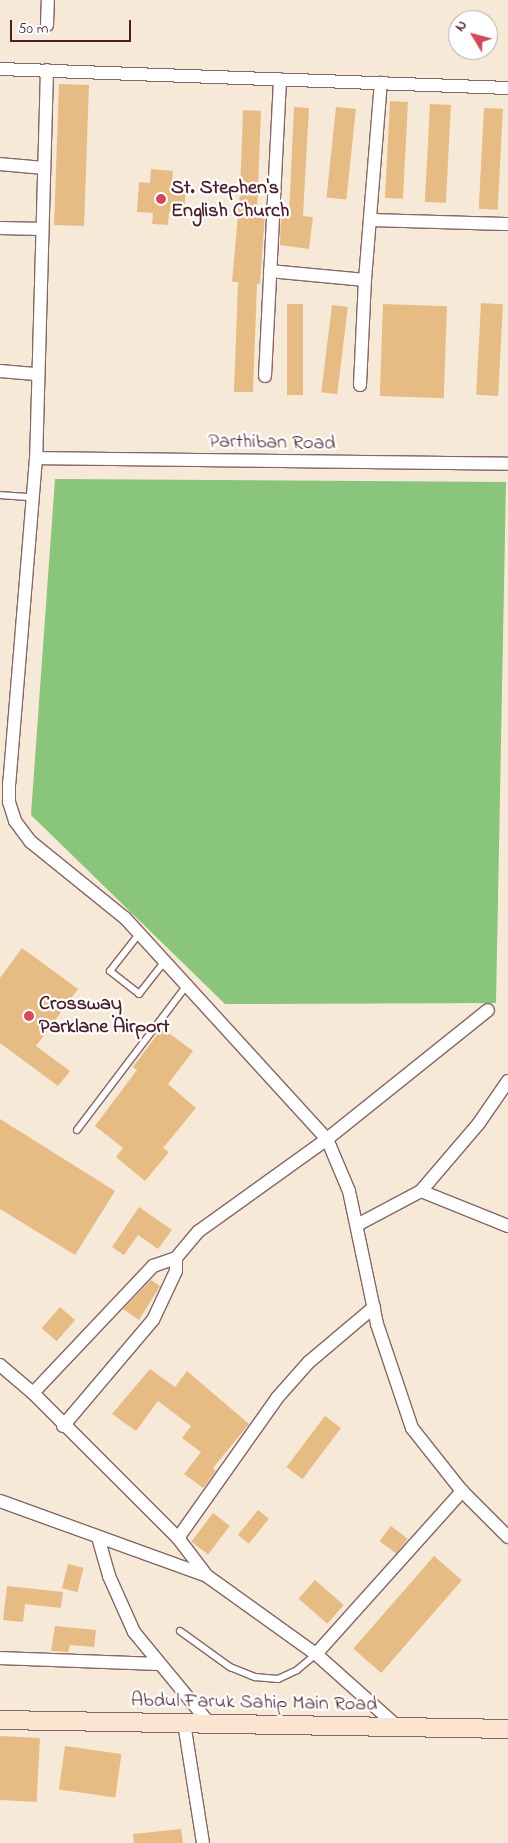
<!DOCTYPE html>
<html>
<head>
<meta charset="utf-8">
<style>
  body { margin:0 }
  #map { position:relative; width:508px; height:1843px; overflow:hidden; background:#f7e9d7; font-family:"Indie Flower",sans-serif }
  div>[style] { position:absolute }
  .green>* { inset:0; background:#89c57b }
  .building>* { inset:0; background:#e6bc84; transform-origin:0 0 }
  .roads { filter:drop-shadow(1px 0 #876667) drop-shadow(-1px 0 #876667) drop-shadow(0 1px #876667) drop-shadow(0 -1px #876667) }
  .lane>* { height:6px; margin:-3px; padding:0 3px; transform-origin:3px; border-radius:3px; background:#fff }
  .street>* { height:12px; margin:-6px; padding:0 6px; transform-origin:6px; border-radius:6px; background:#fff }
  .secondary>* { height:18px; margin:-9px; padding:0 9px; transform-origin:9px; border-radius:9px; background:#fce5d0 }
  .dots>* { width:14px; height:14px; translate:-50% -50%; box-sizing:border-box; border:2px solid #fff; border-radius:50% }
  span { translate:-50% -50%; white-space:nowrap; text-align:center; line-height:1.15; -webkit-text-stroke:4.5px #fff; paint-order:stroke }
  .poi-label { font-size:20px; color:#4a1f2b; font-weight:700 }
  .left { translate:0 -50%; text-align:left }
  .street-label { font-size:20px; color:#4a1f2b }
  .north { position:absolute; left:448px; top:10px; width:50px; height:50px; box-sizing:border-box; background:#fff; border:1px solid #b7a5aa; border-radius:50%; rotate:307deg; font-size:14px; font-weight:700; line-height:20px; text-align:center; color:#4a1f2b }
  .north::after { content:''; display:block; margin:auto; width:18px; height:22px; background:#d1495b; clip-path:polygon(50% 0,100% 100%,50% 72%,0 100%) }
  .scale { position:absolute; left:10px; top:20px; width:121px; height:22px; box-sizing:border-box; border:2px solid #4a1f2b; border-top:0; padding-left:6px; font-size:15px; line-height:18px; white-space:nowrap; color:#4a1f2b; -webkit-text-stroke:4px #fff; paint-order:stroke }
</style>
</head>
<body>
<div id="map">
  <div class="green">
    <i style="clip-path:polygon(55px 479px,506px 482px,496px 1003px,225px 1004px,31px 815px)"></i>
  </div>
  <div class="building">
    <i style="left:59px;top:84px;width:30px;height:141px;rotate:2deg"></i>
    <i style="left:390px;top:101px;width:18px;height:97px;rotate:3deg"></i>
    <i style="left:430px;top:104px;width:21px;height:98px;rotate:3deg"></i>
    <i style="clip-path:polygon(294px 107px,309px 108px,303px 216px,313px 217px,309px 249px,280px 245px,281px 214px,289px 215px)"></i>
    <i style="left:336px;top:107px;width:20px;height:91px;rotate:6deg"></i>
    <i style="left:484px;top:108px;width:19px;height:101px;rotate:3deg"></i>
    <i style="clip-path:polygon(243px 110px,261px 111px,257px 212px,265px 213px,260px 284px,257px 284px,253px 392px,234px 392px,238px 282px,232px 282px,240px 193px)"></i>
    <i style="clip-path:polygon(151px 169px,173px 171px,172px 184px,186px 185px,184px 213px,169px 212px,168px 225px,152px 224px,153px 213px,137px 212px,139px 182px,150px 183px)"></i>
    <i style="left:481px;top:303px;width:22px;height:92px;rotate:3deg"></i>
    <i style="left:287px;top:304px;width:16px;height:91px"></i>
    <i style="left:383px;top:304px;width:64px;height:92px;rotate:2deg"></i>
    <i style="left:332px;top:305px;width:16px;height:88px;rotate:7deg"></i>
    <i style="clip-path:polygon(22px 948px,78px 989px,36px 1046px,70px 1071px,58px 1086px,0 1043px,0 978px)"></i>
    <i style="clip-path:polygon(162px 1028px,193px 1051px,168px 1084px,196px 1108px,163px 1148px,169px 1152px,145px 1181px,116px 1157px,123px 1148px,95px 1126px,137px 1070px,133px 1067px)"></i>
    <i style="clip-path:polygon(0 1119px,115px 1191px,75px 1255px,0 1209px)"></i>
    <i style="clip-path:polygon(139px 1207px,172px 1230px,158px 1249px,138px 1235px,124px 1255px,112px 1247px)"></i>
    <i style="clip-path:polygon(151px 1280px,160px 1286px,139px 1320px,123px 1309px)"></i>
    <i style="left:60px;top:1307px;width:20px;height:28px;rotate:41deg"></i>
    <i style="clip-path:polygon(150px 1369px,175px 1387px,187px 1371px,249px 1424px,213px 1468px,216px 1471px,203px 1488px,184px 1474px,201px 1452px,182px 1438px,191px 1426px,158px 1401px,136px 1431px,112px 1414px)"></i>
    <i style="left:325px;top:1416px;width:20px;height:64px;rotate:37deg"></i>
    <i style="left:258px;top:1510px;width:14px;height:32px;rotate:39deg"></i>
    <i style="left:213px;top:1513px;width:21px;height:36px;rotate:37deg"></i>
    <i style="left:391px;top:1526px;width:21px;height:19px;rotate:37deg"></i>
    <i style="left:434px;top:1556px;width:37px;height:123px;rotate:41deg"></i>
    <i style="left:68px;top:1564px;width:16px;height:25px;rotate:14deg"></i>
    <i style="left:315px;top:1580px;width:38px;height:25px;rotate:41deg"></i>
    <i style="clip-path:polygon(7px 1586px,63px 1592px,61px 1608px,25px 1604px,23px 1622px,3px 1620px)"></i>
    <i style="clip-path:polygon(55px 1626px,96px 1630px,94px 1647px,70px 1645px,68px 1652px,51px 1651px)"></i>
    <i style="left:0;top:1736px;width:40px;height:64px;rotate:3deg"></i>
    <i style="left:65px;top:1746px;width:57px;height:44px;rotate:8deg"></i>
    <i style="clip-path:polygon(181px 1829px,183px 1843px,134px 1843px,133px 1834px)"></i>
  </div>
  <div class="roads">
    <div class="lane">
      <i style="left:0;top:495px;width:32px;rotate:4deg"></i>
      <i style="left:139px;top:934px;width:47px;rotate:128.1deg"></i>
      <i style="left:110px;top:971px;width:37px;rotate:38deg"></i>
      <i style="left:139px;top:994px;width:42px;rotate:-51.8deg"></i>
      <i style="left:77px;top:1130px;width:182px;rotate:-52.8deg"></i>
      <i style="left:180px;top:1631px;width:62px;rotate:35.8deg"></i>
      <i style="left:230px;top:1667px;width:27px;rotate:22deg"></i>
      <i style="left:255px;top:1677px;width:23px;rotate:5deg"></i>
      <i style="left:278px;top:1679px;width:21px;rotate:-25deg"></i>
      <i style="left:297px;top:1670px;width:25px;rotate:-40deg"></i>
    </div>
    <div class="street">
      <i style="left:47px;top:25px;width:25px;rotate:-88deg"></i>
      <i style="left:0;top:69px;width:508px;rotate:2.14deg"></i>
      <i style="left:47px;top:70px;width:388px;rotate:91.6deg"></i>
      <i style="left:36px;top:458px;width:326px;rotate:94.7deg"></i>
      <i style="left:9px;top:783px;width:19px;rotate:90deg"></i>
      <i style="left:9px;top:802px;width:20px;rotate:72deg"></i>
      <i style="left:15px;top:821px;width:26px;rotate:53deg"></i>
      <i style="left:31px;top:842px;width:121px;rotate:39deg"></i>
      <i style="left:125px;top:918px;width:299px;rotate:47.6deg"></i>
      <i style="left:327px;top:1139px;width:56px;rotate:67.1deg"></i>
      <i style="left:349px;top:1191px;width:136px;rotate:78.1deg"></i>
      <i style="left:377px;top:1324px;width:110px;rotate:71.4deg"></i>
      <i style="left:412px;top:1428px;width:80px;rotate:51.6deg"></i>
      <i style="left:462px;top:1491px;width:65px;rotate:45deg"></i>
      <i style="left:0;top:164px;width:44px;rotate:5.2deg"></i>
      <i style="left:371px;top:220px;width:137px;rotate:1.7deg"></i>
      <i style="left:0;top:228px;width:42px;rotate:1.4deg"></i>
      <i style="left:270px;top:271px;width:95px;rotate:5.4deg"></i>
      <i style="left:365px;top:280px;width:198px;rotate:-85.4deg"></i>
      <i style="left:0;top:371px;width:38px;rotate:5deg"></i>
      <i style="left:265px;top:376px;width:297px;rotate:-87.1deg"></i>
      <i style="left:360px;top:385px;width:105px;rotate:-87.3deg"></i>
      <i style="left:36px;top:458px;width:472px;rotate:0.7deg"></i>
      <i style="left:421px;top:1191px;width:94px;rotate:21.9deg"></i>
      <i style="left:357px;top:1225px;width:72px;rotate:-28deg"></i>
      <i style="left:421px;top:1191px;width:89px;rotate:-49.5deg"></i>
      <i style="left:479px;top:1123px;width:51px;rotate:-55.4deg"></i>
      <i style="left:0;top:1365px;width:43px;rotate:40.3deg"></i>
      <i style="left:33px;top:1393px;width:205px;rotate:45deg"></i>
      <i style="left:178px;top:1538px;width:48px;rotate:52.7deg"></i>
      <i style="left:207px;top:1576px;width:134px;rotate:35.6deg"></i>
      <i style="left:316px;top:1654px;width:110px;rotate:41.7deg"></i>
      <i style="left:33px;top:1393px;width:175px;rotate:-46.6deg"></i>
      <i style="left:153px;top:1266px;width:24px;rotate:-19deg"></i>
      <i style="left:176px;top:1258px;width:35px;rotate:-50deg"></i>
      <i style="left:199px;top:1231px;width:158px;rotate:-35.7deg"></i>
      <i style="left:327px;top:1139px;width:206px;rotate:-38.7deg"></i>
      <i style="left:63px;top:1426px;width:139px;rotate:-49.7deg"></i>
      <i style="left:153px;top:1320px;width:54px;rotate:-64.9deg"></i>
      <i style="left:176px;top:1271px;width:13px;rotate:-90deg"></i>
      <i style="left:0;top:1501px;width:220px;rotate:19.9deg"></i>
      <i style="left:98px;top:1537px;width:41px;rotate:74.2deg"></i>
      <i style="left:109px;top:1576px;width:61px;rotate:65.9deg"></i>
      <i style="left:134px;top:1632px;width:118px;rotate:50.5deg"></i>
      <i style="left:178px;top:1538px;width:171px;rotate:-54.7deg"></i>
      <i style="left:277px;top:1398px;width:48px;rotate:-48.4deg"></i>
      <i style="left:309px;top:1362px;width:85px;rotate:-40.2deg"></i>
      <i style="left:316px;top:1654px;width:219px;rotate:-48.1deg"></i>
      <i style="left:0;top:1658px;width:159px;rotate:2.2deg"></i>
      <i style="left:184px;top:1723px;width:121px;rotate:81deg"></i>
    </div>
    <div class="secondary">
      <i style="left:0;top:1720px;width:508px;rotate:1.01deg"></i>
    </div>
  </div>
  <div class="dots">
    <i style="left:161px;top:199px;background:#d1495b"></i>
    <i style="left:29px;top:1016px;background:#d1495b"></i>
  </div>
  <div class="poi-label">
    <span class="left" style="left:171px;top:200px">St. Stephen's<br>English Church</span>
    <span class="left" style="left:39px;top:1016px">Crossway<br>Parklane Airport</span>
  </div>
  <div class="street-label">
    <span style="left:272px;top:443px;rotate:1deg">Parthiban Road</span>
    <span style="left:254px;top:1703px;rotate:1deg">Abdul Faruk Sahip Main Road</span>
  </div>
  <div class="north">N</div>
  <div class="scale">50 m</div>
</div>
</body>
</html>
